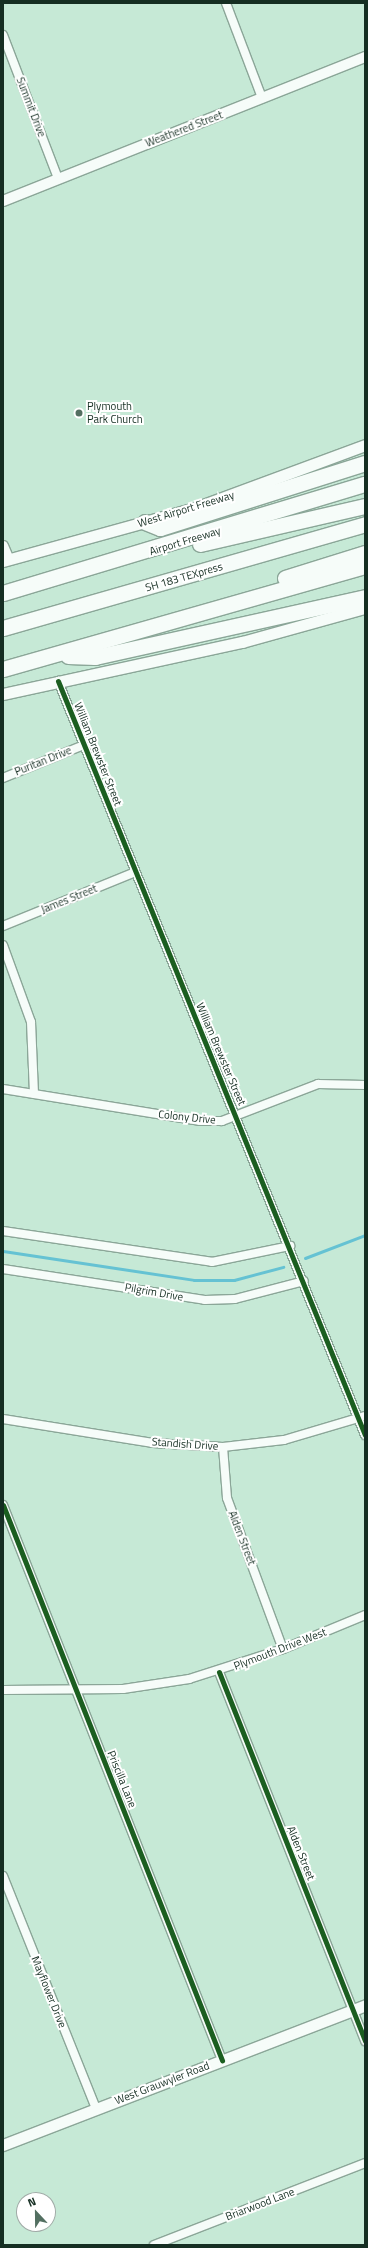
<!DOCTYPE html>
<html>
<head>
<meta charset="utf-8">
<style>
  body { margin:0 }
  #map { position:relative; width:368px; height:2248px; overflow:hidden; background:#c6e9d6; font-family:"Titillium Web",sans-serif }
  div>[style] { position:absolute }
  .stream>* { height:3px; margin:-1.5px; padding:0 1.5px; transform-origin:1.5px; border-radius:1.5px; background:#65c2d3 }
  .roads { filter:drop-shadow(1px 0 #8ba698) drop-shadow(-1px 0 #8ba698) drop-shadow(0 1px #8ba698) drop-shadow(0 -1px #8ba698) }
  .minor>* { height:8px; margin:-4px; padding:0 4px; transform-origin:4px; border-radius:4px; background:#f6fcf9 }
  .tertiary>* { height:10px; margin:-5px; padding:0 5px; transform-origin:5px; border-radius:5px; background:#f6fcf9 }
  .secondary>* { height:11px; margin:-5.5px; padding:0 5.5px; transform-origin:5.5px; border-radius:5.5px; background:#f6fcf9 }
  .motorway>* { height:15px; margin:-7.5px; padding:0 7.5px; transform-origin:7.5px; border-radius:7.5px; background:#f6fcf9 }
  .cycleway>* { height:5px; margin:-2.5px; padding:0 2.5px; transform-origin:2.5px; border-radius:2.5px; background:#1b5e20 }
  .dots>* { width:11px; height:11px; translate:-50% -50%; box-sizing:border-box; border:2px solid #fff; border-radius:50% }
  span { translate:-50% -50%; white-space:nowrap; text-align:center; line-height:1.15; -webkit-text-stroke:4px #fff; paint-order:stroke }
  .street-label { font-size:11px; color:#152e22 }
  .poi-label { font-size:11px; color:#152e22 }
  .left { translate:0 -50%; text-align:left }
  .frame { position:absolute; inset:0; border:4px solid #152e22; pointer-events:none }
  .north { position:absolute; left:16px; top:2192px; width:40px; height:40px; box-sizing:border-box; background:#fff; border:1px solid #a1aba7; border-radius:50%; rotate:338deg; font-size:11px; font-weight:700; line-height:16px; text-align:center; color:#152e22 }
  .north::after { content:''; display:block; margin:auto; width:14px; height:18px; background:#536f61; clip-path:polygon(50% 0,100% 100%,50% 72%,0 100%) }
</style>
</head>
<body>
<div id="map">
  <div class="stream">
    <i style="left:3px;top:1251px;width:193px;rotate:8.6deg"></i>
    <i style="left:194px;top:1280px;width:40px"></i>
    <i style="left:234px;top:1280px;width:51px;rotate:-14.9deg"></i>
    <i style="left:305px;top:1258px;width:64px;rotate:-21deg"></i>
  </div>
  <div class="roads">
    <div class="minor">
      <i style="left:226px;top:3px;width:102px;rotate:69.2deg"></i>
      <i style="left:3px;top:35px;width:153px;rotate:69deg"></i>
      <i style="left:58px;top:681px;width:814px;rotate:67.85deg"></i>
      <i style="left:3px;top:778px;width:87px;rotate:-22.2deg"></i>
      <i style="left:3px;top:926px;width:143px;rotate:-22.2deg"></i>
      <i style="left:3px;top:945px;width:82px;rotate:70deg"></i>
      <i style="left:31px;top:1022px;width:72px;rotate:87.6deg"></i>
      <i style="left:3px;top:1089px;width:200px;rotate:9.2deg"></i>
      <i style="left:200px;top:1121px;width:22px"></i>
      <i style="left:222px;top:1121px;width:103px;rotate:-21.1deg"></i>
      <i style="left:318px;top:1084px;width:47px;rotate:1.2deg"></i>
      <i style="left:3px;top:1231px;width:211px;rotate:8.4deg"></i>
      <i style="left:212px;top:1262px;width:80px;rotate:-11.6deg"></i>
      <i style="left:3px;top:1269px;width:204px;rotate:8.7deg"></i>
      <i style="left:205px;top:1300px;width:30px;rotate:-2deg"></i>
      <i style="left:235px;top:1299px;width:71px;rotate:-14.6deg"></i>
      <i style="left:3px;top:1419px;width:152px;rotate:9.1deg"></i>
      <i style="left:153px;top:1443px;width:70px;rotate:3.3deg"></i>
      <i style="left:223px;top:1447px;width:61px;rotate:-6.5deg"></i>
      <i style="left:284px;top:1440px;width:84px;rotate:-16.5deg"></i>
      <i style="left:223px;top:1447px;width:51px;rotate:85.5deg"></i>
      <i style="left:227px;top:1498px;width:161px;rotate:69.7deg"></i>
      <i style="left:3px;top:1505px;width:597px;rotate:68.47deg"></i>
      <i style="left:219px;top:1672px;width:397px;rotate:68.4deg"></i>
      <i style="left:3px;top:1690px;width:120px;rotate:-0.5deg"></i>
      <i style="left:123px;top:1689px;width:67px;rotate:-8.6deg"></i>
      <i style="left:189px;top:1679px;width:99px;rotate:-17.7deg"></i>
      <i style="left:283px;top:1649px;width:89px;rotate:-22.5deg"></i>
      <i style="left:3px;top:1876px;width:251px;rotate:68.2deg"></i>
      <i style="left:154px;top:2245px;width:226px;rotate:-21.2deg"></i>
    </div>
    <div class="tertiary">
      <i style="left:3px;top:201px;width:390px;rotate:-21.7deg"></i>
      <i style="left:3px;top:546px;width:15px;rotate:67deg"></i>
    </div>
    <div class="secondary">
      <i style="left:3px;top:561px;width:199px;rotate:-15.4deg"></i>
      <i style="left:195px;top:508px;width:181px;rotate:-20.3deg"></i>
      <i style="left:3px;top:694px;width:245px;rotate:-12.3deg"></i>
      <i style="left:242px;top:642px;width:128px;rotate:-15.5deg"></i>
      <i style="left:3px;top:2145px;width:388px;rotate:-21.1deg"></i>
    </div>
    <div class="motorway">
      <i style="left:145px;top:522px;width:16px;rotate:22deg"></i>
      <i style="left:160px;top:528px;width:215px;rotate:-17.6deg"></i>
      <i style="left:200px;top:544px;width:169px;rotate:-13deg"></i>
      <i style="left:285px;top:578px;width:84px;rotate:-17.4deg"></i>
      <i style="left:3px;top:593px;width:378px;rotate:-16.8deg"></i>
      <i style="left:3px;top:628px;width:377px;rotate:-16deg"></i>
      <i style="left:68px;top:656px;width:27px;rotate:2deg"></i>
      <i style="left:95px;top:657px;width:277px;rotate:-12.5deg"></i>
      <i style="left:3px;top:669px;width:376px;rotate:-15.9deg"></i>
    </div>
  </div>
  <div class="cycleway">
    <i style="left:58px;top:681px;width:814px;rotate:67.85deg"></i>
    <i style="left:3px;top:1505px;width:597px;rotate:68.47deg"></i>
    <i style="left:219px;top:1672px;width:397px;rotate:68.4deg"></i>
  </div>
  <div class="dots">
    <i style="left:79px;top:413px;background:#536f61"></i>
  </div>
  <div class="street-label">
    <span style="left:31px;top:107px;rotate:69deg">Summit Drive</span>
    <span style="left:184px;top:129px;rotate:-21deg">Weathered Street</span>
    <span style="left:186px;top:509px;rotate:-17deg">West Airport Freeway</span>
    <span style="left:185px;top:541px;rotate:-17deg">Airport Freeway</span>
    <span style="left:184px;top:577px;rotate:-16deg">SH 183 TEXpress</span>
    <span style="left:98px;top:754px;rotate:68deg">William Brewster Street</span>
    <span style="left:43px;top:761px;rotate:-22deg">Puritan Drive</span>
    <span style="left:69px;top:899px;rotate:-22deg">James Street</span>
    <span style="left:221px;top:1054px;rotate:67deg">William Brewster Street</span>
    <span style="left:187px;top:1117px;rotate:6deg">Colony Drive</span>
    <span style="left:154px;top:1292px;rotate:10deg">Pilgrim Drive</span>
    <span style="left:185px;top:1444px;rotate:4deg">Standish Drive</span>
    <span style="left:242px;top:1538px;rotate:69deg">Alden Street</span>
    <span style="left:280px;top:1649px;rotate:-21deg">Plymouth Drive West</span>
    <span style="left:122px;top:1779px;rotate:68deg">Priscilla Lane</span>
    <span style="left:301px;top:1853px;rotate:68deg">Alden Street</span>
    <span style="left:49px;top:1992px;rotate:68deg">Mayflower Drive</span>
    <span style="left:162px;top:2083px;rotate:-21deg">West Grauwyler Road</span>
    <span style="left:260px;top:2204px;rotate:-21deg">Briarwood Lane</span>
  </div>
  <div class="poi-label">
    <span class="left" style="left:87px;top:413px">Plymouth<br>Park Church</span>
  </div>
  <div class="frame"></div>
  <div class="north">N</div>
</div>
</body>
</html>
